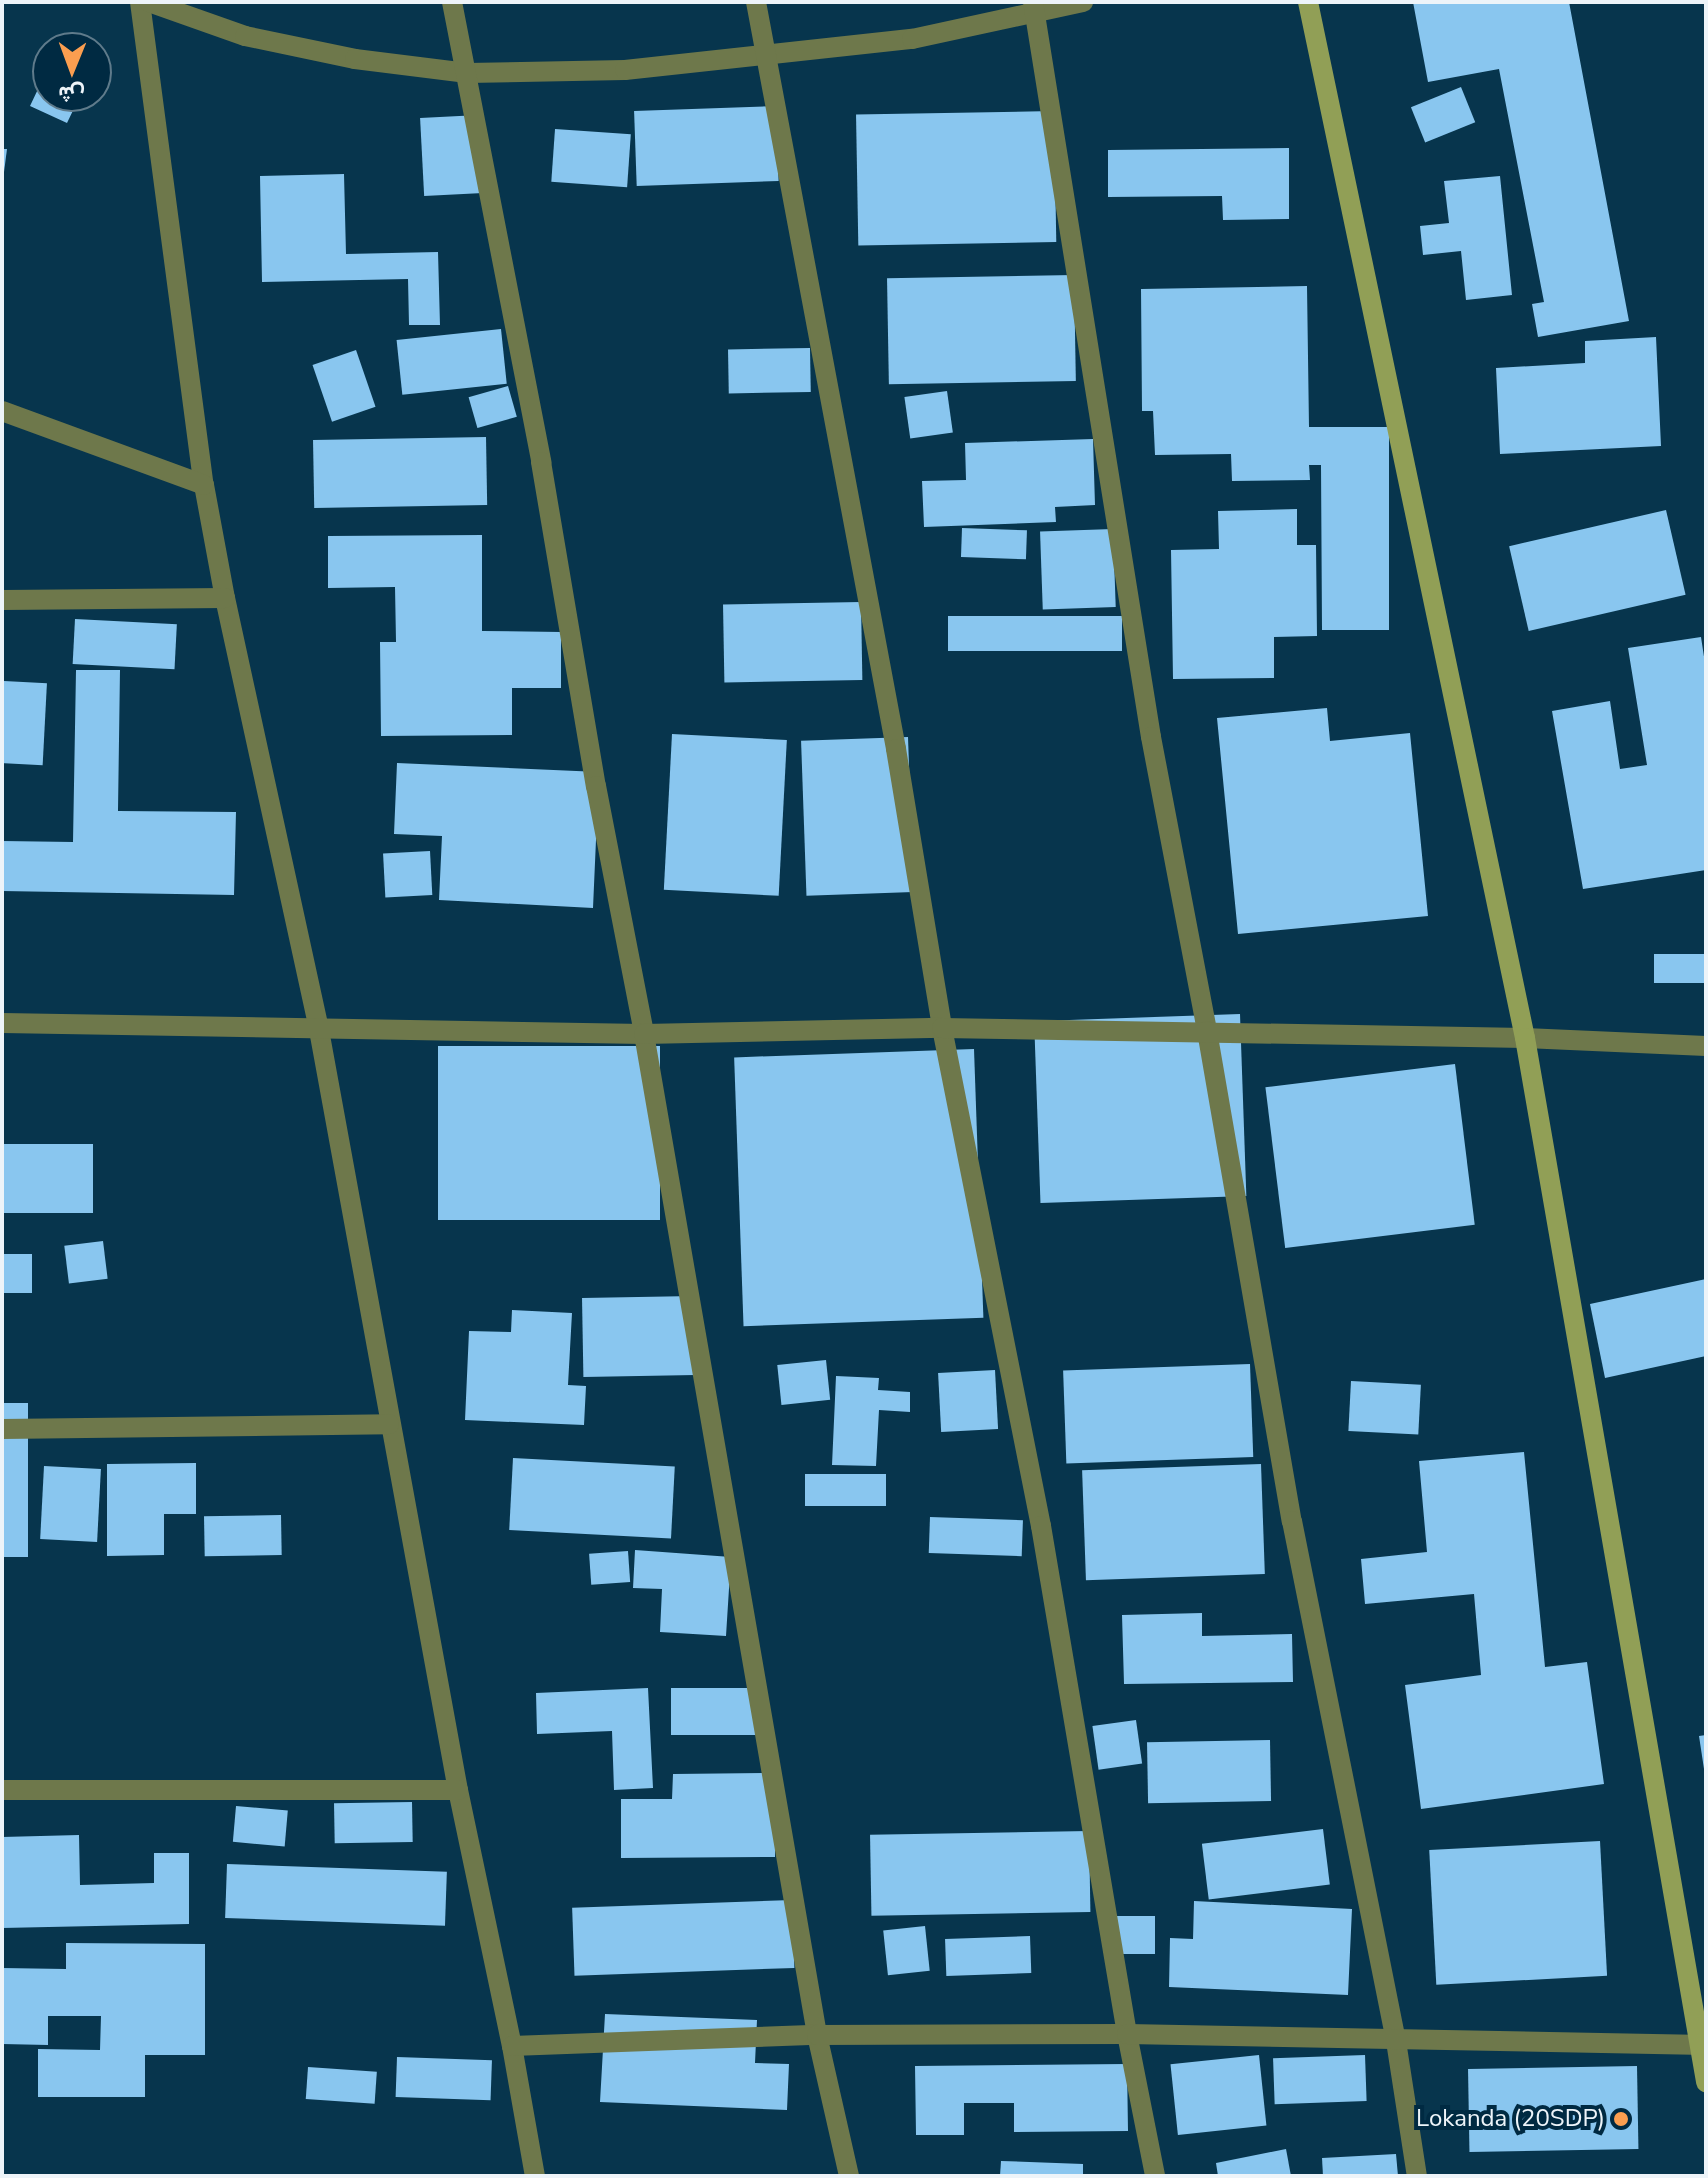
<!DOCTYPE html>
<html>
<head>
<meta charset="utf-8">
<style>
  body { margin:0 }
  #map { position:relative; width:1708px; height:2178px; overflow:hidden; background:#07354d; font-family:"Nunito Sans",Vazirmatn,sans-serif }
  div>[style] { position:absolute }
  .building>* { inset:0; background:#89c6ef; transform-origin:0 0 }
  .minor>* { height:20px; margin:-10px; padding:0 10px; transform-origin:10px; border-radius:10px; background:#6e784b }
  .secondary>* { height:20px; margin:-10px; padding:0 10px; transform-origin:10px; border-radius:10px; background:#919f56 }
  .dots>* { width:22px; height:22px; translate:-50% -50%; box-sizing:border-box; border:4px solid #002a42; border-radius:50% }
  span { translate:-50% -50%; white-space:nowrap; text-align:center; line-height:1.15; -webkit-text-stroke:8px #002a42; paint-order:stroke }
  .poi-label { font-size:24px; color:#edf4f9 }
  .right { translate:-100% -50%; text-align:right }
  .frame { position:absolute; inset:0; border:4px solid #edf4f9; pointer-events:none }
  .north { position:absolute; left:32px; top:32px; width:80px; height:80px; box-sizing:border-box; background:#002a42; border:2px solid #5f7b8b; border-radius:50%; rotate:181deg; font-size:22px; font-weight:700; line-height:32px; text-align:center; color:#edf4f9 }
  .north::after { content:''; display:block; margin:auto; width:28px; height:36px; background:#fb9e50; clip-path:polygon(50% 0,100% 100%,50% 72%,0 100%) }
</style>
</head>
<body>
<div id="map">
  <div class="building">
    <i style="clip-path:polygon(1413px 2px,1569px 2px,1629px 321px,1538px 337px,1532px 304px,1544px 302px,1499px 69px,1428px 82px)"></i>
    <i style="clip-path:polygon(48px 68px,48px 96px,80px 96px,67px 123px,30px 106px)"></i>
    <i style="left:1461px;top:87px;width:38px;height:54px;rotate:68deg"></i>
    <i style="left:776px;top:106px;width:75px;height:142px;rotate:88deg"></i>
    <i style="left:1054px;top:111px;width:131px;height:198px;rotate:89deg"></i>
    <i style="left:479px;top:115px;width:78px;height:59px;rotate:87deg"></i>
    <i style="left:555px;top:129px;width:76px;height:53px;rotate:4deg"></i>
    <i style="clip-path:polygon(1289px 148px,1289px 219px,1223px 220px,1222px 196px,1108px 197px,1108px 150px)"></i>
    <i style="clip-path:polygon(2px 149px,7px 149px,4px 172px,2px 172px)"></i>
    <i style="clip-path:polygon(344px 174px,346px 254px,438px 252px,440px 325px,409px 325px,408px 279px,262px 282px,260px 176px)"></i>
    <i style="clip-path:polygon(1500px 176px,1512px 295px,1466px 300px,1461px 251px,1423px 255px,1420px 226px,1449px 223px,1444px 181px)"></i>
    <i style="left:1074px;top:275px;width:106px;height:187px;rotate:89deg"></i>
    <i style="clip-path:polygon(1307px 286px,1309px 427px,1389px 427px,1389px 630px,1322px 630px,1321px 465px,1309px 465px,1310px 480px,1232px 481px,1231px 454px,1155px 455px,1153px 411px,1142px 411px,1141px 289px)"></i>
    <i style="left:501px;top:329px;width:55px;height:105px;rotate:84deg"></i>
    <i style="clip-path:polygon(1656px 337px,1661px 446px,1500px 454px,1496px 368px,1585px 363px,1585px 341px)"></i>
    <i style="left:810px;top:348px;width:44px;height:82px;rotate:89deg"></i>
    <i style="left:356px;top:350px;width:60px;height:46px;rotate:71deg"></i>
    <i style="left:508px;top:386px;width:32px;height:41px;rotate:74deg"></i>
    <i style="left:947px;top:391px;width:42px;height:43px;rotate:82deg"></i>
    <i style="left:486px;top:437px;width:68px;height:173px;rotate:89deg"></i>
    <i style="clip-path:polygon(1093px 439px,1095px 505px,1055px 507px,1056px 522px,924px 527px,922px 481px,966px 480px,965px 443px)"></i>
    <i style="clip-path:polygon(1297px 509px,1297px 545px,1316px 545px,1317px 636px,1274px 637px,1274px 678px,1173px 679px,1171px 550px,1219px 549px,1218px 511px)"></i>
    <i style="left:1666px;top:510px;width:87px;height:161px;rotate:77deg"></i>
    <i style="left:962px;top:528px;width:65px;height:29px;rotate:2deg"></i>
    <i style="left:1113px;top:529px;width:78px;height:73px;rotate:88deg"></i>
    <i style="clip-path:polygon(482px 535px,482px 631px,561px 632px,561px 688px,512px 688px,512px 735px,381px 736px,380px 642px,396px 642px,395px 587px,328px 588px,328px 536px)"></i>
    <i style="left:861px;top:602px;width:78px;height:138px;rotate:89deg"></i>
    <i style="left:948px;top:616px;width:174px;height:35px"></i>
    <i style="left:75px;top:619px;width:102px;height:45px;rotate:3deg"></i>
    <i style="clip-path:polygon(1701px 637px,1706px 670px,1706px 870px,1583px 889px,1552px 711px,1610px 701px,1620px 769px,1647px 765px,1628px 648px)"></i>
    <i style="clip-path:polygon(76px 670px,120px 670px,118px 811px,236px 812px,234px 895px,2px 891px,2px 841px,73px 842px)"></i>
    <i style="left:4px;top:681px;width:43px;height:82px;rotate:3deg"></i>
    <i style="clip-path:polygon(1327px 708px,1330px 741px,1410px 733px,1428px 916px,1238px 934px,1217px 718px)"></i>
    <i style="left:672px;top:734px;width:115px;height:156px;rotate:3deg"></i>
    <i style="left:908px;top:737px;width:155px;height:107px;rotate:88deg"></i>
    <i style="clip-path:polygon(397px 763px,599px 772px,593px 908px,439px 900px,442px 836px,394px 834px)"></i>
    <i style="left:430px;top:851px;width:44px;height:47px;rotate:87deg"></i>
    <i style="left:1706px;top:954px;width:29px;height:52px;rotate:90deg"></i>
    <i style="left:1240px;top:1014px;width:182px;height:206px;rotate:88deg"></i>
    <i style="left:438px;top:1046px;width:222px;height:174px"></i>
    <i style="left:974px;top:1049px;width:269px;height:240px;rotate:88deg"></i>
    <i style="left:1455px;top:1064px;width:162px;height:191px;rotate:83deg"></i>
    <i style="left:93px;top:1144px;width:69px;height:91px;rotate:90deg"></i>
    <i style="left:103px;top:1241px;width:38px;height:39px;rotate:83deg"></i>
    <i style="left:2px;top:1254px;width:30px;height:39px"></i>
    <i style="clip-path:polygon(1706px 1279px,1706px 1356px,1605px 1378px,1590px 1304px)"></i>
    <i style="left:694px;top:1296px;width:79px;height:112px;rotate:89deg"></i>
    <i style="clip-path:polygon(512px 1310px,572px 1313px,568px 1385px,586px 1386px,584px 1425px,465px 1420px,469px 1331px,511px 1332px)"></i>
    <i style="left:826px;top:1360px;width:40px;height:49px;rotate:84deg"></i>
    <i style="left:1250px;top:1364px;width:93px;height:187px;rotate:88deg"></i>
    <i style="left:995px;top:1370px;width:59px;height:57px;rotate:87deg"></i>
    <i style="clip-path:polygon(836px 1376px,879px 1378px,878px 1390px,910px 1392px,910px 1412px,879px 1410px,876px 1466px,832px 1465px)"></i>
    <i style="left:1351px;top:1381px;width:70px;height:50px;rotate:3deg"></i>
    <i style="left:28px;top:1403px;width:154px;height:26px;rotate:90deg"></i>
    <i style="clip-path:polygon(1524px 1452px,1545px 1667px,1587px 1662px,1604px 1784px,1421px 1809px,1405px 1685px,1481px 1675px,1474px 1594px,1365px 1604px,1361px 1559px,1427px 1552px,1419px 1461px)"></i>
    <i style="left:513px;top:1458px;width:162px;height:72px;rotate:3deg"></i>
    <i style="clip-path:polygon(196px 1463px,196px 1514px,164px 1514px,164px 1555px,107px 1556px,107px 1464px)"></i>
    <i style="left:1261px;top:1464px;width:110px;height:179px;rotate:88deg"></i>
    <i style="left:44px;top:1466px;width:57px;height:73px;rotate:3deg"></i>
    <i style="left:886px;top:1474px;width:32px;height:81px;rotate:90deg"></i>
    <i style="left:281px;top:1515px;width:40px;height:77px;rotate:89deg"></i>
    <i style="left:930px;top:1517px;width:93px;height:36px;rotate:2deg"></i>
    <i style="clip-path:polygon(635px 1550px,731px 1557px,726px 1636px,660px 1632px,662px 1589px,633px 1588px)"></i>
    <i style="left:628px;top:1551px;width:31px;height:39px;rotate:86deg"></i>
    <i style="clip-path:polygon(1202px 1613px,1202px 1636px,1292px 1634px,1293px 1682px,1124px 1684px,1122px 1615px)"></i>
    <i style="clip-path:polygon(648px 1688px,653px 1788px,614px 1790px,612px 1731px,537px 1734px,536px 1693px)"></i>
    <i style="left:671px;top:1688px;width:87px;height:47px"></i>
    <i style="left:1136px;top:1720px;width:44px;height:44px;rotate:82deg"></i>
    <i style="clip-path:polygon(1706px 1735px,1706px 1769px,1704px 1769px,1699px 1736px)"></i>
    <i style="left:1270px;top:1740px;width:61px;height:123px;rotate:89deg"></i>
    <i style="clip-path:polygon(775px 1773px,775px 1857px,621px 1858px,621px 1799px,672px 1799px,673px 1774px)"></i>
    <i style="left:412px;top:1802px;width:40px;height:78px;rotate:89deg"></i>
    <i style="left:236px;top:1806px;width:52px;height:36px;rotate:5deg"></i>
    <i style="left:1323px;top:1829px;width:56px;height:122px;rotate:83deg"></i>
    <i style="left:1089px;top:1831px;width:81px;height:219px;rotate:89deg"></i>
    <i style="clip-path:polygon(79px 1835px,80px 1885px,154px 1883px,154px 1853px,189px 1853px,189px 1924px,2px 1928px,2px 1837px)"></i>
    <i style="left:1600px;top:1841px;width:135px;height:171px;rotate:87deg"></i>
    <i style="left:227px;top:1864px;width:220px;height:54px;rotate:2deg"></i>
    <i style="left:792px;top:1900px;width:68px;height:220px;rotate:88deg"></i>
    <i style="clip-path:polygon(1194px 1901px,1352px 1909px,1348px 1995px,1169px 1987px,1170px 1938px,1193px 1939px)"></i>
    <i style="left:1111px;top:1916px;width:44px;height:38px"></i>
    <i style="left:925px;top:1926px;width:45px;height:42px;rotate:84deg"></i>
    <i style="left:1030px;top:1936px;width:37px;height:85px;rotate:88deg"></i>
    <i style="clip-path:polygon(66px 1943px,205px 1944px,205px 2055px,145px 2055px,145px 2097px,38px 2097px,38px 2049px,100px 2050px,101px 2016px,48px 2016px,48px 2045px,2px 2044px,2px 1968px,66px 1969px)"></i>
    <i style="clip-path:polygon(605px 2014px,757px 2020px,755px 2063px,789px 2064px,787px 2110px,600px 2102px)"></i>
    <i style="left:1259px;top:2055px;width:71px;height:89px;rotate:84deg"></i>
    <i style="left:1365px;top:2055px;width:46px;height:92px;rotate:88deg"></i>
    <i style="left:397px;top:2057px;width:95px;height:40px;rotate:2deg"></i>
    <i style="clip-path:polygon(1127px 2064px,1128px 2131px,1014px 2132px,1014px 2103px,964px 2103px,964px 2135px,916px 2135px,915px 2066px)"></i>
    <i style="left:1637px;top:2066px;width:83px;height:169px;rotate:89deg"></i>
    <i style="left:308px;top:2067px;width:69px;height:32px;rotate:4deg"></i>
    <i style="clip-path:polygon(1286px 2149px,1291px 2176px,1218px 2176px,1216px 2163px)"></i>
    <i style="clip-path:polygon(1396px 2154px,1398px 2176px,1323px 2176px,1322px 2158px)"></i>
    <i style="clip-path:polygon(1001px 2161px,1083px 2164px,1083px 2176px,1000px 2176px)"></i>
  </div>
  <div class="minor">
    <i style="left:140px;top:2px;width:487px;rotate:82.5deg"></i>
    <i style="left:204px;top:485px;width:115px;rotate:79.5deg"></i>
    <i style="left:225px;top:598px;width:442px;rotate:77.7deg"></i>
    <i style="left:319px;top:1030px;width:773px;rotate:79.64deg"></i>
    <i style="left:458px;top:1790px;width:262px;rotate:78.1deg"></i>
    <i style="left:512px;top:2046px;width:132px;rotate:80deg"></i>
    <i style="left:149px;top:2px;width:102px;rotate:19.5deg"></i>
    <i style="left:245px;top:36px;width:112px;rotate:11.8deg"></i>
    <i style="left:355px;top:59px;width:113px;rotate:7.1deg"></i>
    <i style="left:467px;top:73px;width:158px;rotate:-1.1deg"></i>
    <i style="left:625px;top:70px;width:289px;rotate:-6.2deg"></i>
    <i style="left:912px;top:39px;width:175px;rotate:-12.2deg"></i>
    <i style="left:452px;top:2px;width:469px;rotate:79deg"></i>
    <i style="left:541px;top:462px;width:329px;rotate:80.4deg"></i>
    <i style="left:596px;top:786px;width:253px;rotate:79deg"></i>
    <i style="left:644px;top:1034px;width:1016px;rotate:80.19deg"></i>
    <i style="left:817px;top:2035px;width:145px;rotate:77.2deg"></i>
    <i style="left:756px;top:2px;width:760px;rotate:79.38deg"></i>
    <i style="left:896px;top:749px;width:283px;rotate:80.6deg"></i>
    <i style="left:942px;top:1028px;width:508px;rotate:78.76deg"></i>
    <i style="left:1041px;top:1526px;width:515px;rotate:80.39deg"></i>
    <i style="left:1127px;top:2034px;width:145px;rotate:78.8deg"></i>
    <i style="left:1033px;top:2px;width:744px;rotate:80.88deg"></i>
    <i style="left:1151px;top:737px;width:299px;rotate:79.2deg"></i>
    <i style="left:1207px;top:1031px;width:497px;rotate:80.2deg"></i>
    <i style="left:1292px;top:1521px;width:530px;rotate:78.69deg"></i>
    <i style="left:1396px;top:2041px;width:137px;rotate:81.2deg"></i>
    <i style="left:2px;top:411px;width:215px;rotate:20.1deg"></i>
    <i style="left:2px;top:600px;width:223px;rotate:-0.5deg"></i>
    <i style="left:2px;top:1023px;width:642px;rotate:0.98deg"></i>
    <i style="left:644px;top:1034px;width:298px;rotate:-1.2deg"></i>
    <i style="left:942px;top:1028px;width:583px;rotate:0.98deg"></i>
    <i style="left:1525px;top:1038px;width:181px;rotate:2.5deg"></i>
    <i style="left:2px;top:1429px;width:387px;rotate:-0.7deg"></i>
    <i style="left:2px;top:1790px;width:456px"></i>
    <i style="left:512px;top:2046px;width:305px;rotate:-2.1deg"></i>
    <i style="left:817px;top:2035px;width:310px;rotate:-0.2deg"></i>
    <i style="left:1127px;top:2034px;width:579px;rotate:1.09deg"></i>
  </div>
  <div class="secondary">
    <i style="left:1308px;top:2px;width:1058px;rotate:78.17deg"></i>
    <i style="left:1525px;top:1038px;width:1060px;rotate:80.16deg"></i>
  </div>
  <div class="dots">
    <i style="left:1621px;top:2119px;background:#fb9e50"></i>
  </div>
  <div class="poi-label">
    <span class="right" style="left:1605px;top:2119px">Lokanda (20SDP)</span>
  </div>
  <div class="frame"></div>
  <div class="north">ش</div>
</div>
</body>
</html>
